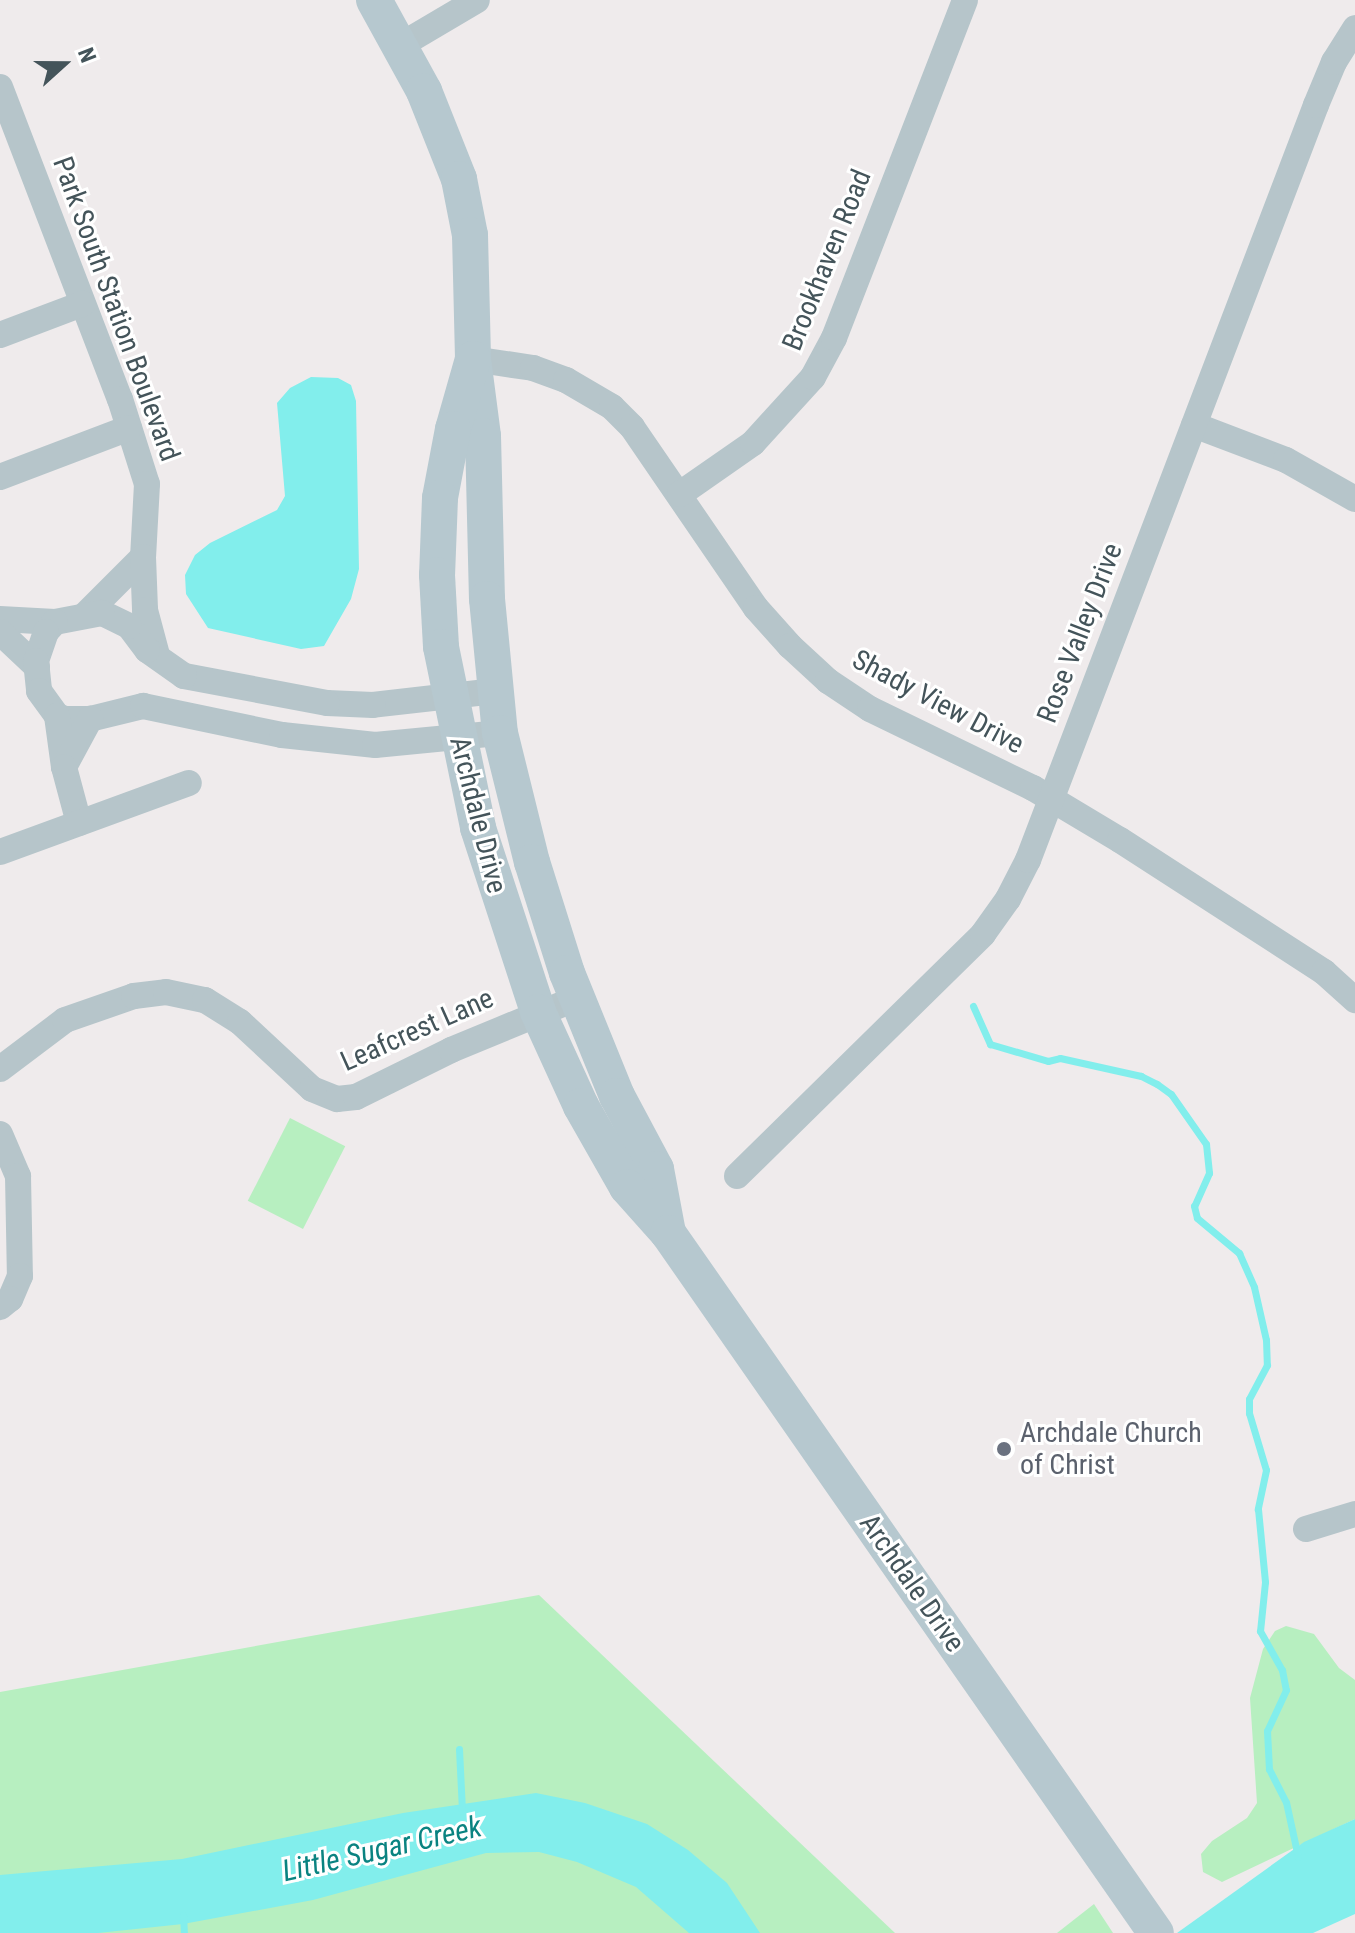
<!DOCTYPE html>
<html>
<head>
<meta charset="utf-8">
<style>
  body { margin:0 }
  #map { position:relative; width:1355px; height:1933px; overflow:hidden; background:#efebec; font-family:"Roboto Condensed",sans-serif }
  div>[style] { position:absolute }
  .green>* { inset:0; background:#b7efc0; transform-origin:0 0 }
  .water>* { inset:0; background:#82eeec }
  .stream>* { height:7px; margin:-3.5px; padding:0 3.5px; transform-origin:3.5px; border-radius:3.5px; background:#82eeec }
  .street>* { height:26px; margin:-13px; padding:0 13px; transform-origin:13px; border-radius:13px; background:#b6c5ca }
  .secondary>* { height:36px; margin:-18px; padding:0 18px; transform-origin:18px; border-radius:18px; background:#b6c8cf }
  .dots>* { width:22px; height:22px; translate:-50% -50%; box-sizing:border-box; border:4px solid #fff; border-radius:50% }
  span { translate:-50% -50%; white-space:nowrap; text-align:center; line-height:1.15; -webkit-text-stroke:6px #fff; paint-order:stroke }
  .street-label { font-size:28px; color:#44545a }
  .worship-label { font-size:28px; color:#5b616d }
  .left { translate:0 -50%; text-align:left }
  .water-label { font-size:30px; color:#0a8381; font-style:italic }
  .north { position:absolute; left:24px; top:24px; width:80px; height:80px; -webkit-text-stroke:6px #fff; paint-order:stroke; rotate:69deg; font-size:22px; font-weight:700; line-height:32px; text-align:center; color:#44545a }
  .north::after { content:''; display:block; margin:auto; width:28px; height:36px; background:#44545a; clip-path:polygon(50% 0,100% 100%,50% 72%,0 100%) }
</style>
</head>
<body>
<div id="map">
  <div class="green">
    <i style="left:290px;top:1118px;width:62px;height:93px;rotate:27deg"></i>
    <i style="clip-path:polygon(539px 1595px,895px 1933px,0 1933px,0 1692px)"></i>
    <i style="clip-path:polygon(1286px 1626px,1314px 1634px,1339px 1668px,1355px 1680px,1355px 1819px,1222px 1882px,1203px 1872px,1201px 1854px,1212px 1841px,1247px 1818px,1257px 1803px,1250px 1698px,1263px 1649px,1275px 1631px)"></i>
    <i style="clip-path:polygon(1094px 1904px,1113px 1933px,1057px 1933px)"></i>
  </div>
  <div class="water">
    <i style="clip-path:polygon(311px 377px,338px 378px,351px 385px,356px 401px,359px 569px,351px 599px,324px 646px,301px 649px,208px 628px,186px 594px,185px 575px,195px 555px,210px 543px,277px 510px,285px 496px,277px 403px,290px 388px)"></i>
    <i style="clip-path:polygon(536px 1793px,585px 1803px,647px 1824px,688px 1850px,727px 1883px,760px 1933px,689px 1933px,636px 1887px,577px 1862px,539px 1852px,486px 1853px,313px 1900px,183px 1924px,98px 1933px,0 1933px,0 1875px,182px 1859px,403px 1813px)"></i>
    <i style="clip-path:polygon(1355px 1819px,1355px 1914px,1313px 1933px,1177px 1933px,1304px 1842px)"></i>
  </div>
  <div class="stream">
    <i style="left:973px;top:1006px;width:42px;rotate:65.9deg"></i>
    <i style="left:990px;top:1044px;width:60px;rotate:16.3deg"></i>
    <i style="left:1048px;top:1061px;width:12px;rotate:-14deg"></i>
    <i style="left:1060px;top:1058px;width:83px;rotate:12.5deg"></i>
    <i style="left:1141px;top:1076px;width:18px;rotate:27deg"></i>
    <i style="left:1157px;top:1084px;width:17px;rotate:36deg"></i>
    <i style="left:1171px;top:1094px;width:61px;rotate:55deg"></i>
    <i style="left:1206px;top:1144px;width:29px;rotate:84deg"></i>
    <i style="left:1209px;top:1173px;width:36px;rotate:114deg"></i>
    <i style="left:1194px;top:1206px;width:12px;rotate:76deg"></i>
    <i style="left:1197px;top:1218px;width:55px;rotate:39.8deg"></i>
    <i style="left:1239px;top:1253px;width:37px;rotate:66deg"></i>
    <i style="left:1254px;top:1287px;width:54px;rotate:77.2deg"></i>
    <i style="left:1266px;top:1340px;width:25px;rotate:88deg"></i>
    <i style="left:1267px;top:1365px;width:38px;rotate:118deg"></i>
    <i style="left:1249px;top:1399px;width:14px;rotate:90deg"></i>
    <i style="left:1249px;top:1413px;width:59px;rotate:73.4deg"></i>
    <i style="left:1266px;top:1470px;width:40px;rotate:102deg"></i>
    <i style="left:1258px;top:1509px;width:73px;rotate:84.5deg"></i>
    <i style="left:1265px;top:1582px;width:49px;rotate:95.8deg"></i>
    <i style="left:1260px;top:1631px;width:45px;rotate:60.6deg"></i>
    <i style="left:1282px;top:1670px;width:20px;rotate:79deg"></i>
    <i style="left:1286px;top:1690px;width:45px;rotate:114.9deg"></i>
    <i style="left:1267px;top:1731px;width:38px;rotate:87deg"></i>
    <i style="left:1269px;top:1769px;width:37px;rotate:63deg"></i>
    <i style="left:1286px;top:1802px;width:56px;rotate:77.7deg"></i>
    <i style="left:459px;top:1749px;width:62px;rotate:87.2deg"></i>
    <i style="left:183px;top:1915px;width:18px;rotate:87deg"></i>
  </div>
  <div class="street">
    <i style="left:401px;top:45px;width:88px;rotate:-30.6deg"></i>
    <i style="left:0;top:87px;width:334px;rotate:69deg"></i>
    <i style="left:120px;top:399px;width:89px;rotate:72.4deg"></i>
    <i style="left:147px;top:484px;width:73px;rotate:93.1deg"></i>
    <i style="left:0;top:335px;width:88px;rotate:-20.7deg"></i>
    <i style="left:473px;top:359px;width:61px;rotate:8.5deg"></i>
    <i style="left:533px;top:368px;width:35px;rotate:20deg"></i>
    <i style="left:566px;top:380px;width:53px;rotate:30.4deg"></i>
    <i style="left:612px;top:407px;width:28px;rotate:45deg"></i>
    <i style="left:632px;top:427px;width:219px;rotate:55.6deg"></i>
    <i style="left:756px;top:608px;width:51px;rotate:48.2deg"></i>
    <i style="left:790px;top:646px;width:52px;rotate:42.6deg"></i>
    <i style="left:828px;top:681px;width:50px;rotate:33.7deg"></i>
    <i style="left:870px;top:709px;width:181px;rotate:25.9deg"></i>
    <i style="left:1033px;top:788px;width:101px;rotate:30.9deg"></i>
    <i style="left:1120px;top:840px;width:243px;rotate:32.9deg"></i>
    <i style="left:1324px;top:972px;width:42px;rotate:42.1deg"></i>
    <i style="left:1194px;top:425px;width:98px;rotate:20.8deg"></i>
    <i style="left:1286px;top:460px;width:79px;rotate:29.5deg"></i>
    <i style="left:0;top:477px;width:138px;rotate:-20.8deg"></i>
    <i style="left:680px;top:494px;width:89px;rotate:-34.9deg"></i>
    <i style="left:753px;top:443px;width:89px;rotate:-47.7deg"></i>
    <i style="left:813px;top:377px;width:44px;rotate:-61.7deg"></i>
    <i style="left:834px;top:338px;width:362px;rotate:-68.8deg"></i>
    <i style="left:85px;top:615px;width:82px;rotate:-45deg"></i>
    <i style="left:143px;top:557px;width:53px;rotate:87.8deg"></i>
    <i style="left:145px;top:610px;width:47px;rotate:75.1deg"></i>
    <i style="left:0;top:619px;width:55px;rotate:3.1deg"></i>
    <i style="left:0;top:632px;width:51px;rotate:43.4deg"></i>
    <i style="left:495px;top:691px;width:123px;rotate:173.5deg"></i>
    <i style="left:373px;top:705px;width:46px;rotate:-177.5deg"></i>
    <i style="left:327px;top:703px;width:146px;rotate:-169.3deg"></i>
    <i style="left:184px;top:676px;width:45px;rotate:-144.9deg"></i>
    <i style="left:147px;top:650px;width:30px;rotate:-127deg"></i>
    <i style="left:129px;top:626px;width:30px;rotate:-154deg"></i>
    <i style="left:102px;top:613px;width:48px;rotate:169.2deg"></i>
    <i style="left:55px;top:622px;width:13px;rotate:132deg"></i>
    <i style="left:46px;top:632px;width:31px;rotate:109deg"></i>
    <i style="left:36px;top:661px;width:30px;rotate:84deg"></i>
    <i style="left:39px;top:691px;width:31px;rotate:54deg"></i>
    <i style="left:57px;top:716px;width:9px;rotate:21deg"></i>
    <i style="left:65px;top:719px;width:25px"></i>
    <i style="left:90px;top:719px;width:55px;rotate:-13.8deg"></i>
    <i style="left:143px;top:706px;width:142px;rotate:11.8deg"></i>
    <i style="left:282px;top:735px;width:94px;rotate:6.1deg"></i>
    <i style="left:375px;top:745px;width:126px;rotate:-5.5deg"></i>
    <i style="left:57px;top:716px;width:51px;rotate:82.2deg"></i>
    <i style="left:64px;top:767px;width:55px;rotate:-61.6deg"></i>
    <i style="left:64px;top:767px;width:58px;rotate:75deg"></i>
    <i style="left:0;top:852px;width:201px;rotate:-20.1deg"></i>
    <i style="left:0;top:1069px;width:81px;rotate:-37deg"></i>
    <i style="left:65px;top:1020px;width:73px;rotate:-19.2deg"></i>
    <i style="left:134px;top:996px;width:32px;rotate:-7deg"></i>
    <i style="left:166px;top:992px;width:40px;rotate:12deg"></i>
    <i style="left:205px;top:1000px;width:41px;rotate:32.2deg"></i>
    <i style="left:240px;top:1022px;width:98px;rotate:42.9deg"></i>
    <i style="left:312px;top:1089px;width:27px;rotate:22deg"></i>
    <i style="left:337px;top:1099px;width:19px;rotate:-6deg"></i>
    <i style="left:356px;top:1097px;width:106px;rotate:-26.3deg"></i>
    <i style="left:451px;top:1050px;width:136px;rotate:-22.4deg"></i>
    <i style="left:0;top:1134px;width:46px;rotate:66.8deg"></i>
    <i style="left:18px;top:1176px;width:100px;rotate:88.9deg"></i>
    <i style="left:20px;top:1276px;width:25px;rotate:113deg"></i>
    <i style="left:10px;top:1299px;width:13px;rotate:141deg"></i>
    <i style="left:737px;top:1176px;width:345px;rotate:-44.5deg"></i>
    <i style="left:983px;top:934px;width:43px;rotate:-54.5deg"></i>
    <i style="left:1008px;top:899px;width:44px;rotate:-62.9deg"></i>
    <i style="left:1028px;top:860px;width:808px;rotate:-69.12deg"></i>
    <i style="left:1316px;top:105px;width:47px;rotate:-67.3deg"></i>
    <i style="left:1334px;top:62px;width:40px;rotate:-58deg"></i>
    <i style="left:1306px;top:1529px;width:51px;rotate:-17deg"></i>
  </div>
  <div class="secondary">
    <i style="left:374px;top:0;width:104px;rotate:61.2deg"></i>
    <i style="left:424px;top:91px;width:95px;rotate:68.3deg"></i>
    <i style="left:459px;top:179px;width:57px;rotate:78.9deg"></i>
    <i style="left:470px;top:235px;width:124px;rotate:88.6deg"></i>
    <i style="left:473px;top:359px;width:78px;rotate:82.6deg"></i>
    <i style="left:483px;top:436px;width:163px;rotate:88.6deg"></i>
    <i style="left:487px;top:599px;width:135px;rotate:84.5deg"></i>
    <i style="left:500px;top:733px;width:133px;rotate:76.1deg"></i>
    <i style="left:532px;top:862px;width:116px;rotate:72.5deg"></i>
    <i style="left:567px;top:973px;width:133px;rotate:67.9deg"></i>
    <i style="left:617px;top:1096px;width:83px;rotate:61.9deg"></i>
    <i style="left:656px;top:1169px;width:65px;rotate:79.4deg"></i>
    <i style="left:473px;top:359px;width:73px;rotate:105.9deg"></i>
    <i style="left:453px;top:429px;width:70px;rotate:100.7deg"></i>
    <i style="left:440px;top:498px;width:77px;rotate:92.2deg"></i>
    <i style="left:437px;top:575px;width:72px;rotate:86.8deg"></i>
    <i style="left:441px;top:647px;width:185px;rotate:78.4deg"></i>
    <i style="left:478px;top:828px;width:194px;rotate:71.9deg"></i>
    <i style="left:538px;top:1012px;width:103px;rotate:65.4deg"></i>
    <i style="left:581px;top:1106px;width:93px;rotate:60.4deg"></i>
    <i style="left:627px;top:1187px;width:62px;rotate:48.3deg"></i>
    <i style="left:668px;top:1233px;width:853px;rotate:55.12deg"></i>
  </div>
  <div class="dots">
    <i style="left:1004px;top:1449px;background:#6b7280"></i>
  </div>
  <div class="street-label">
    <span style="left:827px;top:260px;rotate:-68deg">Brookhaven Road</span>
    <span style="left:116px;top:309px;rotate:70deg">Park South Station Boulevard</span>
    <span style="left:1080px;top:633px;rotate:-69deg">Rose Valley Drive</span>
    <span style="left:938px;top:702px;rotate:28deg">Shady View Drive</span>
    <span style="left:478px;top:815px;rotate:76deg">Archdale Drive</span>
    <span style="left:417px;top:1030px;rotate:-24deg">Leafcrest Lane</span>
    <span style="left:912px;top:1583px;rotate:55deg">Archdale Drive</span>
  </div>
  <div class="worship-label">
    <span class="left" style="left:1020px;top:1449px">Archdale Church<br>of Christ</span>
  </div>
  <div class="water-label">
    <span style="left:382px;top:1849px;rotate:-13deg">Little Sugar Creek</span>
  </div>
  <div class="north">N</div>
</div>
</body>
</html>
